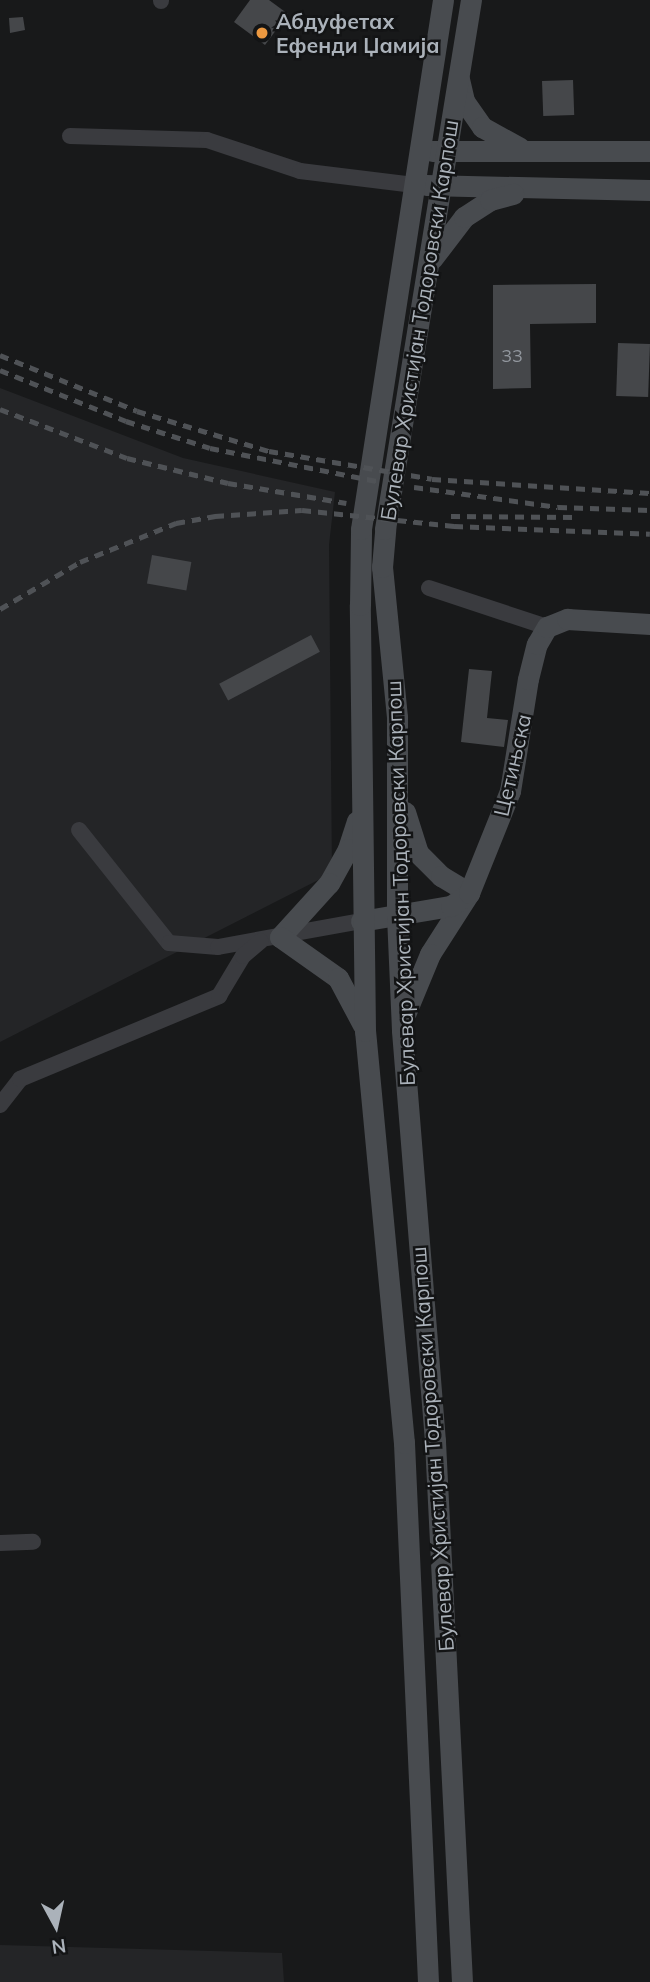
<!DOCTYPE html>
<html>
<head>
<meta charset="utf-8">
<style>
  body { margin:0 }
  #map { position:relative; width:650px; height:1982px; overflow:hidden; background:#18191a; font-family:Mulish,sans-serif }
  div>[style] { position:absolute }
  .built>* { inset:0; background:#242527 }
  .building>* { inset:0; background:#45474a; transform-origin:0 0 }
  .street>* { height:16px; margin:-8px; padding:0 8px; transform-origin:8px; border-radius:8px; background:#3a3b3f }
  .secondary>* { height:21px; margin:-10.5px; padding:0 10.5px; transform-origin:10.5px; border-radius:10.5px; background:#484b4f }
  .rail>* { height:5px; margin-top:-2.5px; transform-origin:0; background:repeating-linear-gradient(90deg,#4f5256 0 9px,transparent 0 16px) }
  .dots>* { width:19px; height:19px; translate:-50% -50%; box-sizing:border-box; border:4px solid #131415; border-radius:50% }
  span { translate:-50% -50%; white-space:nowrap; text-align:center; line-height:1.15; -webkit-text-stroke:5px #131415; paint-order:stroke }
  .number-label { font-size:18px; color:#92979e }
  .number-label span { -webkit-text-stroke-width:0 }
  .poi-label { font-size:21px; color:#abb2ba; font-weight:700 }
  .left { translate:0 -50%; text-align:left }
  .street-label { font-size:21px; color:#abb2ba }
  .north { position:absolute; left:21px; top:1891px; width:70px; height:70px; -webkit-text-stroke:5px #131415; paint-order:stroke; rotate:172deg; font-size:19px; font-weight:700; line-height:28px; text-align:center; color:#abb2ba }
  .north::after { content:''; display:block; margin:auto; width:24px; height:32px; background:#abb2ba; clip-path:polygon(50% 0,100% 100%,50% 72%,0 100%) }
</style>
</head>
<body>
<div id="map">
  <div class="built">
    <i style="clip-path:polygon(0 388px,183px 458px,335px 492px,329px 545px,332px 873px,0 1042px)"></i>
    <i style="clip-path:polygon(0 1945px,282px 1953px,284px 1982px,0 1982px)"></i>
  </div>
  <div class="building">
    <i style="clip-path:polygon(250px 0,269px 0,288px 14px,265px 45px,234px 22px)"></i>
    <i style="clip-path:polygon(23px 17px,25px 30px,10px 33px,9px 18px)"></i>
    <i style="left:573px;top:80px;width:35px;height:31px;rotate:88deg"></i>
    <i style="clip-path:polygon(596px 284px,596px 323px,530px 324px,531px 388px,493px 389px,493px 285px)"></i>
    <i style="left:618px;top:343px;width:32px;height:53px;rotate:2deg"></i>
    <i style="left:152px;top:555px;width:40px;height:29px;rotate:10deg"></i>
    <i style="left:311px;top:635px;width:19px;height:104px;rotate:62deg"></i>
    <i style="clip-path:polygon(469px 669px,492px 671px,487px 718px,508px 720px,504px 747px,461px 742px)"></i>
  </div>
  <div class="street">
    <i style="left:161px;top:1px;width:1px;rotate:-90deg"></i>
    <i style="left:70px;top:136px;width:137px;rotate:1.7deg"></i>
    <i style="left:207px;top:140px;width:98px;rotate:18.4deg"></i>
    <i style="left:300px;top:171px;width:115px;rotate:7deg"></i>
    <i style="left:429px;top:588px;width:124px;rotate:18.3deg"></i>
    <i style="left:79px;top:830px;width:144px;rotate:51.5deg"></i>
    <i style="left:169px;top:943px;width:49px;rotate:4.7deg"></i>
    <i style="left:218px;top:947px;width:145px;rotate:-10.3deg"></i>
    <i style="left:0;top:1105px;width:33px;rotate:-52deg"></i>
    <i style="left:20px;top:1079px;width:216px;rotate:-22.6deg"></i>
    <i style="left:219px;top:996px;width:47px;rotate:-59deg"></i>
    <i style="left:243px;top:956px;width:23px;rotate:-40deg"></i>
    <i style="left:0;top:1543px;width:33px;rotate:-2deg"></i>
  </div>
  <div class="secondary">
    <i style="left:459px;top:79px;width:23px;rotate:77deg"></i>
    <i style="left:464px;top:101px;width:32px;rotate:55deg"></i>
    <i style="left:482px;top:127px;width:43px;rotate:28.9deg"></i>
    <i style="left:432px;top:151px;width:218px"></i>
    <i style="left:426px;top:185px;width:224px;rotate:1.3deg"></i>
    <i style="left:432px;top:259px;width:53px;rotate:-52.7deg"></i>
    <i style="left:464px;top:217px;width:31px;rotate:-33deg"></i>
    <i style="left:490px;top:200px;width:24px;rotate:-15deg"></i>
    <i style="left:405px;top:812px;width:43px;rotate:72.4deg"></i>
    <i style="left:418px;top:853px;width:33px;rotate:45deg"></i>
    <i style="left:441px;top:876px;width:33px;rotate:31deg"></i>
    <i style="left:469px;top:893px;width:72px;rotate:122.6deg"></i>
    <i style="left:430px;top:954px;width:63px;rotate:112.5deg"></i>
    <i style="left:357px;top:821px;width:29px;rotate:108deg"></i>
    <i style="left:348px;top:849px;width:39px;rotate:119deg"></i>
    <i style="left:329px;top:883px;width:73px;rotate:132.2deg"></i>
    <i style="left:280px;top:937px;width:71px;rotate:35.3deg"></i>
    <i style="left:338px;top:978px;width:53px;rotate:62deg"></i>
    <i style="left:361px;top:921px;width:91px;rotate:-9.5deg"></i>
    <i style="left:451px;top:906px;width:22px;rotate:-36deg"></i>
    <i style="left:469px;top:893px;width:110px;rotate:-68.1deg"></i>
    <i style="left:510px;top:791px;width:113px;rotate:-80.9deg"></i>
    <i style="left:528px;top:679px;width:36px;rotate:-76deg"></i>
    <i style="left:537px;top:644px;width:20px;rotate:-60deg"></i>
    <i style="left:547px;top:627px;width:22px;rotate:-22deg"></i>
    <i style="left:567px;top:619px;width:83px;rotate:3.4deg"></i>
    <i style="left:428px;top:1982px;width:540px;rotate:-92.55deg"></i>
    <i style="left:404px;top:1443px;width:414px;rotate:-95.4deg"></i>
    <i style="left:365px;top:1031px;width:426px;rotate:-90.7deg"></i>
    <i style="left:360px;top:605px;width:76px;rotate:-89.2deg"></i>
    <i style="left:361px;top:529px;width:535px;rotate:-81.19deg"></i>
    <i style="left:462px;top:1982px;width:542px;rotate:-92.86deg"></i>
    <i style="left:435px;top:1441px;width:412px;rotate:-94.6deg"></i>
    <i style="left:402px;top:1030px;width:115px;rotate:-92.5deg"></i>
    <i style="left:397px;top:915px;width:198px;rotate:-90deg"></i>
    <i style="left:397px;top:717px;width:151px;rotate:-95.7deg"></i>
    <i style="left:382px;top:567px;width:38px;rotate:-85deg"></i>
    <i style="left:385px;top:529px;width:536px;rotate:-80.77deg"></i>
  </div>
  <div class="rail">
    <i style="left:0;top:355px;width:148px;rotate:22.2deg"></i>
    <i style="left:137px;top:411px;width:138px;rotate:16.9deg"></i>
    <i style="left:269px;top:451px;width:165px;rotate:9.7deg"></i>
    <i style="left:432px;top:479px;width:218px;rotate:3.7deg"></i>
    <i style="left:0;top:370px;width:136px;rotate:22deg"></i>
    <i style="left:126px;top:421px;width:88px;rotate:17.8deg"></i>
    <i style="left:210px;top:448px;width:175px;rotate:11.2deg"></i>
    <i style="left:0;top:409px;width:136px;rotate:21.1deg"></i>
    <i style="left:127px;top:458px;width:104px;rotate:13.9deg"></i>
    <i style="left:228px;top:483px;width:120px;rotate:9.6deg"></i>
    <i style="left:414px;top:487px;width:145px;rotate:7.9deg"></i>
    <i style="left:558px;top:507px;width:92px;rotate:1.9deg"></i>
    <i style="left:451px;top:516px;width:126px;rotate:0.5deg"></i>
    <i style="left:0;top:609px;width:93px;rotate:-30.4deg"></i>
    <i style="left:80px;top:562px;width:104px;rotate:-22.1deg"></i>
    <i style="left:176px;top:523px;width:40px;rotate:-10deg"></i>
    <i style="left:215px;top:516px;width:87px;rotate:-3.9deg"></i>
    <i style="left:302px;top:510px;width:153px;rotate:6deg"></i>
    <i style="left:454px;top:526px;width:196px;rotate:2.3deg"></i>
  </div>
  <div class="dots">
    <i style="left:262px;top:33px;background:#eb9840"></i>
  </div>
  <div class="number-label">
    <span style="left:512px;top:356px">33</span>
  </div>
  <div class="poi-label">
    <span class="left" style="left:276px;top:33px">Абдуфетах<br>Ефенди Џамија</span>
  </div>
  <div class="street-label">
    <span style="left:419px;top:320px;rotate:-81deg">Булевар Христијан Тодоровски Карпош</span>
    <span style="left:512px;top:765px;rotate:-77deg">Цетињска</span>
    <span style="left:400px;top:883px;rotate:-92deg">Булевар Христијан Тодоровски Карпош</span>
    <span style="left:432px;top:1449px;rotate:-94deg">Булевар Христијан Тодоровски Карпош</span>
  </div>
  <div class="north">N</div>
</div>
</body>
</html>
